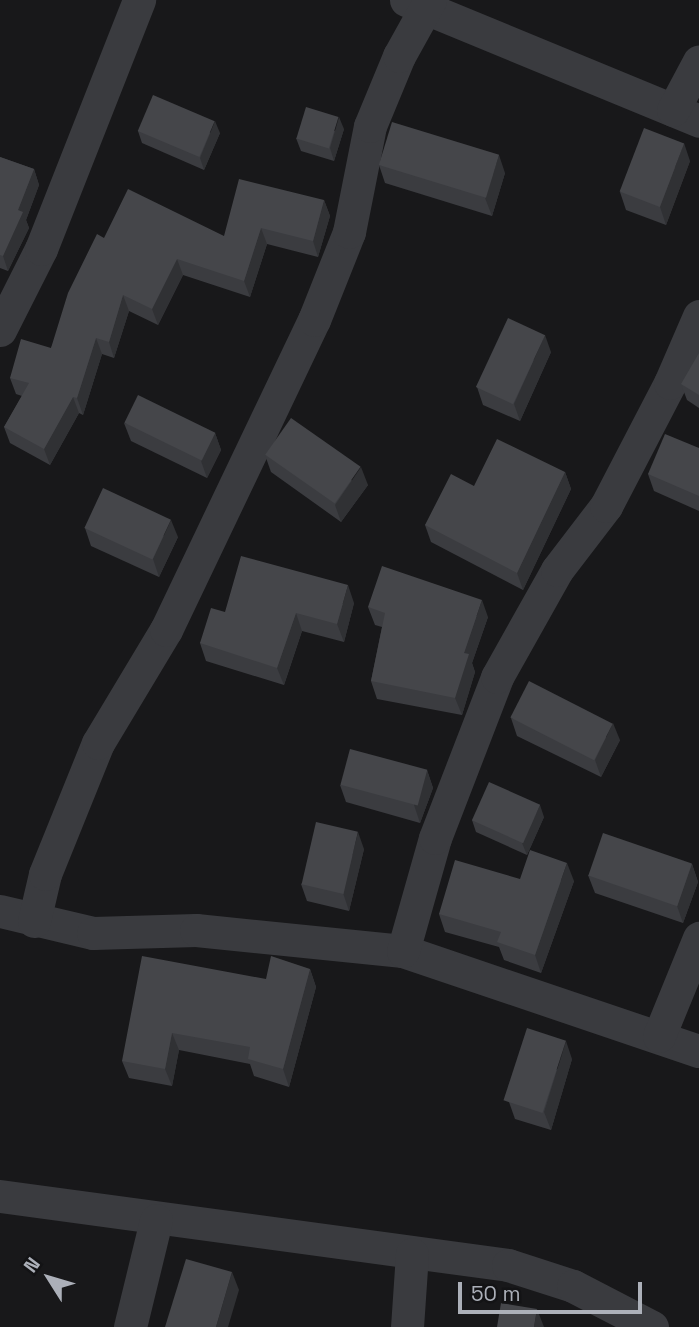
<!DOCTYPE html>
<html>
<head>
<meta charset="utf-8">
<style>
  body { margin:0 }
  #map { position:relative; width:699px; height:1327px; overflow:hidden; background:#18181a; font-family:"Space Grotesk",sans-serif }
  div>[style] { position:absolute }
  .minor>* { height:33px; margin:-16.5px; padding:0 16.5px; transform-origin:16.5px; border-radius:16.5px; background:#3a3b3f }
  .wall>* { inset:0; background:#3b3c40 }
  .shaded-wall>* { inset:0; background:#303134 }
  .building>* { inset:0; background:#45464a; transform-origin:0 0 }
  span { translate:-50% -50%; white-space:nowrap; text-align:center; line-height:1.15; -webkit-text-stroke:7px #131315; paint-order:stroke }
  .north { position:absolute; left:14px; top:1243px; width:70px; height:70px; -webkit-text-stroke:5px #131315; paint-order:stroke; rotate:307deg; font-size:19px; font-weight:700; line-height:28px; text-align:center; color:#acb0b9 }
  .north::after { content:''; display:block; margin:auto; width:24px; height:32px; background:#acb0b9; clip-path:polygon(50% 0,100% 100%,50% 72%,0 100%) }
  .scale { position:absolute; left:458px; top:1282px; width:184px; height:32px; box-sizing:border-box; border:4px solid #acb0b9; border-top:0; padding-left:9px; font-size:21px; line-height:24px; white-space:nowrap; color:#acb0b9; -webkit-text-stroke:5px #131315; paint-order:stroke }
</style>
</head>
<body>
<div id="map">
  <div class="minor">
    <i style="left:406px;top:0;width:317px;rotate:22.4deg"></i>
    <i style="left:673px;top:110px;width:55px;rotate:-62deg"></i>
    <i style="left:0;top:330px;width:91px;rotate:-63.2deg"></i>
    <i style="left:41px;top:249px;width:268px;rotate:-68.5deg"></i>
    <i style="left:0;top:911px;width:96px;rotate:13.3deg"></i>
    <i style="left:93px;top:933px;width:103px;rotate:-1.7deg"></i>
    <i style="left:196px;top:930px;width:208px;rotate:5.8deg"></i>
    <i style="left:403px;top:951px;width:312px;rotate:18.7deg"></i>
    <i style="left:34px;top:921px;width:48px;rotate:-76.8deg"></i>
    <i style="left:45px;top:874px;width:141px;rotate:-68deg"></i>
    <i style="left:98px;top:743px;width:132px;rotate:-59deg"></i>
    <i style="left:166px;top:630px;width:344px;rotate:-64.5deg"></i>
    <i style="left:314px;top:320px;width:95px;rotate:-68.3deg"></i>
    <i style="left:349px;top:232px;width:108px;rotate:-78.8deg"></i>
    <i style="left:370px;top:126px;width:76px;rotate:-67.5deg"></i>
    <i style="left:399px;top:56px;width:64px;rotate:-61deg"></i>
    <i style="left:403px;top:951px;width:117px;rotate:-74.2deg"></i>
    <i style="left:435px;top:838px;width:173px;rotate:-68.9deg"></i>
    <i style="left:497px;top:677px;width:123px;rotate:-60.7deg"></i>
    <i style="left:557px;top:570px;width:81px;rotate:-52.6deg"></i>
    <i style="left:606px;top:506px;width:139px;rotate:-62.5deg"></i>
    <i style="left:670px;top:383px;width:73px;rotate:-66.6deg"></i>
    <i style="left:659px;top:1036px;width:106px;rotate:-67.8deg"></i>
    <i style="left:0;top:1196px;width:513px;rotate:7.73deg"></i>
    <i style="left:508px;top:1265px;width:68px;rotate:17.9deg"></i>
    <i style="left:573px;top:1286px;width:89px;rotate:27.4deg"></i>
    <i style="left:130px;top:1327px;width:110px;rotate:-76.3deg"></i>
    <i style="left:407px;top:1327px;width:73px;rotate:-86.1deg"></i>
  </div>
  <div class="wall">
    <i style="clip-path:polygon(344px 129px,334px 161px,301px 151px,296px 138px)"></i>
    <i style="clip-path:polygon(138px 131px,220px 133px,204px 170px,142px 143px)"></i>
    <i style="clip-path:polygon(0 157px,34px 169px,39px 185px,26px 220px,29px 228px,8px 271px,0 268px)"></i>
    <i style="clip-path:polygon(690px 161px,666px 225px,626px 210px,620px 192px)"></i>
    <i style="clip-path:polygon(379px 165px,505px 173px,492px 216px,385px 183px)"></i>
    <i style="clip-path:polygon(324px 200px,330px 216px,318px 257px,267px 244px,250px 297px,183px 275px,158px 325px,129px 311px,114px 358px,102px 354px,83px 415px,79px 413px,50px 465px,10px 443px,4px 427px,22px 396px,16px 394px,10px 378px,51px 348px,104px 238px,224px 236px)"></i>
    <i style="clip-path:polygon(551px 352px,520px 421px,483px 405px,477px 387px)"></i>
    <i style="clip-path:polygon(699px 353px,699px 408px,687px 400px,681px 384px)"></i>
    <i style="clip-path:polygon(124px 423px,215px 433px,221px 450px,207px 478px,131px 441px)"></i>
    <i style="clip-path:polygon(699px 448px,699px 511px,654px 491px,648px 474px)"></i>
    <i style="clip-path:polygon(265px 455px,368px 485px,341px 522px,271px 472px)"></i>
    <i style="clip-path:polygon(565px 472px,571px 489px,523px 590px,431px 542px,425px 525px,474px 486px)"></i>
    <i style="clip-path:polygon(85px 528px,178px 537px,159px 577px,91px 546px)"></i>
    <i style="clip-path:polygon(354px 603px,344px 642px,302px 631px,284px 685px,206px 661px,200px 643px,225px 612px)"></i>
    <i style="clip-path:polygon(368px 607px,488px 617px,472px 663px,475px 672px,462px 715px,377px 699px,371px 681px,382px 627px,375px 625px)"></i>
    <i style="clip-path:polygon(511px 718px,620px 740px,601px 777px,517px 736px)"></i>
    <i style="clip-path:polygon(427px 770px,433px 788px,420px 823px,346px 802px,340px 785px)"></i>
    <i style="clip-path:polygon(544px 817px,527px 855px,476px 832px,472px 820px)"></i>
    <i style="clip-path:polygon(364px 849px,349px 911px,307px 901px,301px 884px)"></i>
    <i style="clip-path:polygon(692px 864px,698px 882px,683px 923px,595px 893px,588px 875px)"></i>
    <i style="clip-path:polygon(520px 879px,574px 881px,541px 973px,504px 960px,499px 947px,445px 932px,439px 914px)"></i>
    <i style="clip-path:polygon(310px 969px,316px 987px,289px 1087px,254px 1076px,250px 1064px,179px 1050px,172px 1086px,129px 1078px,122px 1061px,266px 979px)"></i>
    <i style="clip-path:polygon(572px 1059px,551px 1130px,515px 1119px,509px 1102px)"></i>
  </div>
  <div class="shaded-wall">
    <i style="clip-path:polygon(339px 117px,344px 129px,334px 161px,330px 148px)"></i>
    <i style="clip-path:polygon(215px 121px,220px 133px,204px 170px,200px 158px)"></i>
    <i style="clip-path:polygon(684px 143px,690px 161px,666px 225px,660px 207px)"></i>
    <i style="clip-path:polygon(499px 155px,505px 173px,492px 216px,485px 198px)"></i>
    <i style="clip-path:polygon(34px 169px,39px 185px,26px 220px,29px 228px,8px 271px,3px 256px,18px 210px)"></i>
    <i style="clip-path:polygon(324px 200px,330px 216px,318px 257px,313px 241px)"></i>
    <i style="clip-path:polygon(261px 228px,267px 244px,250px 297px,244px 281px)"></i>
    <i style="clip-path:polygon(177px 259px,183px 275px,158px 325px,152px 309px)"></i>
    <i style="clip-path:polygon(123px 295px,129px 311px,114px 358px,109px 342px)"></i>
    <i style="clip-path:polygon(545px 335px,551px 352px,520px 421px,514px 404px)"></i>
    <i style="clip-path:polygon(96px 338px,102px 354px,83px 415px,77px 398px)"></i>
    <i style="clip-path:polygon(73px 397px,79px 413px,50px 465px,44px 449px)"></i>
    <i style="clip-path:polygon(215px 433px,221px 450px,207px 478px,201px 461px)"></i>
    <i style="clip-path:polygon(361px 467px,368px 485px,341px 522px,335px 505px)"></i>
    <i style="clip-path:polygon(565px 472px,571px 489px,523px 590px,517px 573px)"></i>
    <i style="clip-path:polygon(171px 520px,178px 537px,159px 577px,153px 559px)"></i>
    <i style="clip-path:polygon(348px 585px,354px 603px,344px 642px,337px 624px)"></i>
    <i style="clip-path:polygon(482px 600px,488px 617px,472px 663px,475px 672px,462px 715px,455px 698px,464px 653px)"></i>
    <i style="clip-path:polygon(296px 613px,302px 631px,284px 685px,277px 668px)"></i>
    <i style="clip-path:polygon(613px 723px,620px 740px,601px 777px,595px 760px)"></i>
    <i style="clip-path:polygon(427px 770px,433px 788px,420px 823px,414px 805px)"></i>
    <i style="clip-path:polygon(540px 805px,544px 817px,527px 855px,522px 843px)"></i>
    <i style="clip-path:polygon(358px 832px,364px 849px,349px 911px,343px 893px)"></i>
    <i style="clip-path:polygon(567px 863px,574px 881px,541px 973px,535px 955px)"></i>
    <i style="clip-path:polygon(692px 864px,698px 882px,683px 923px,677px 906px)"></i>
    <i style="clip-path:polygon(310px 969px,316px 987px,289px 1087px,283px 1069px)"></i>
    <i style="clip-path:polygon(172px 1033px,179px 1050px,172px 1086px,165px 1069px)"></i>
    <i style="clip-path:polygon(566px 1041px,572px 1059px,551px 1130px,544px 1112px)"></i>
    <i style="clip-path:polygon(232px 1272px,239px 1290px,228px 1327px,216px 1327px)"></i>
    <i style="clip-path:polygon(537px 1309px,544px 1327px,534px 1327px)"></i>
  </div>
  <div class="building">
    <i style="left:153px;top:95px;width:67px;height:39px;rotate:23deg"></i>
    <i style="left:306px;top:107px;width:34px;height:33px;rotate:17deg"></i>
    <i style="left:392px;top:122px;width:112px;height:45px;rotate:17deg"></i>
    <i style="left:644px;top:128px;width:43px;height:68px;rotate:21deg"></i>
    <i style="clip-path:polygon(0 157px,34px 169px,18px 210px,23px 212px,3px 256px,0 255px)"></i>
    <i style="clip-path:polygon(239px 179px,324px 200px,313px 241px,261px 228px,244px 281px,177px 259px,152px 309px,123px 295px,109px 342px,96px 338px,77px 398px,73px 397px,44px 449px,4px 427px,29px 383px,10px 378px,21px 339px,51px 348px,68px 293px,97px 234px,104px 238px,128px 189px,224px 236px)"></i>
    <i style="left:508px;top:318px;width:41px;height:76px;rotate:25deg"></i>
    <i style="clip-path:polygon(699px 353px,699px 395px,681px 384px)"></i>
    <i style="left:138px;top:395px;width:86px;height:31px;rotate:26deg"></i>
    <i style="left:291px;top:418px;width:85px;height:45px;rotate:35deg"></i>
    <i style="clip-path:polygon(665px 434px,699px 448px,699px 496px,648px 474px)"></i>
    <i style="clip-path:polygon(497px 439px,565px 472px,517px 573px,425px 525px,451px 474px,474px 486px)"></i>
    <i style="left:103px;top:488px;width:75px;height:44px;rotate:25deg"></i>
    <i style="clip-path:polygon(241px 556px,348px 585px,337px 624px,296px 613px,277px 668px,200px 643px,211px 608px,225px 612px)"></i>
    <i style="clip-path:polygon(382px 566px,482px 600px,464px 653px,469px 654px,455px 698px,371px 681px,385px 613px,368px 607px)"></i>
    <i style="left:529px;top:681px;width:94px;height:41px;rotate:27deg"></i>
    <i style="left:350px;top:749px;width:80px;height:37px;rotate:15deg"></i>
    <i style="left:489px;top:782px;width:56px;height:42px;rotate:24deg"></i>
    <i style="left:316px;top:822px;width:43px;height:64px;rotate:13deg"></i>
    <i style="left:603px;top:833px;width:94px;height:45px;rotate:19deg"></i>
    <i style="clip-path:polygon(530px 850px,567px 863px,535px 955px,497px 942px,501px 932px,439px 914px,455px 860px,520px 879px)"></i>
    <i style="clip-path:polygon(142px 956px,266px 979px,271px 956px,310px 969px,283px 1069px,248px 1059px,250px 1047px,172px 1033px,165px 1069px,122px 1061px)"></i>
    <i style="left:527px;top:1028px;width:41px;height:76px;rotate:18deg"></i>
    <i style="clip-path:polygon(186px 1259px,232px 1272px,216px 1327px,165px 1327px)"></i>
    <i style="clip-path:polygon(501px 1303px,537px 1309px,534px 1327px,497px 1327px)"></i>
  </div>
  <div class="north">N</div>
  <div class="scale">50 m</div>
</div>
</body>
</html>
